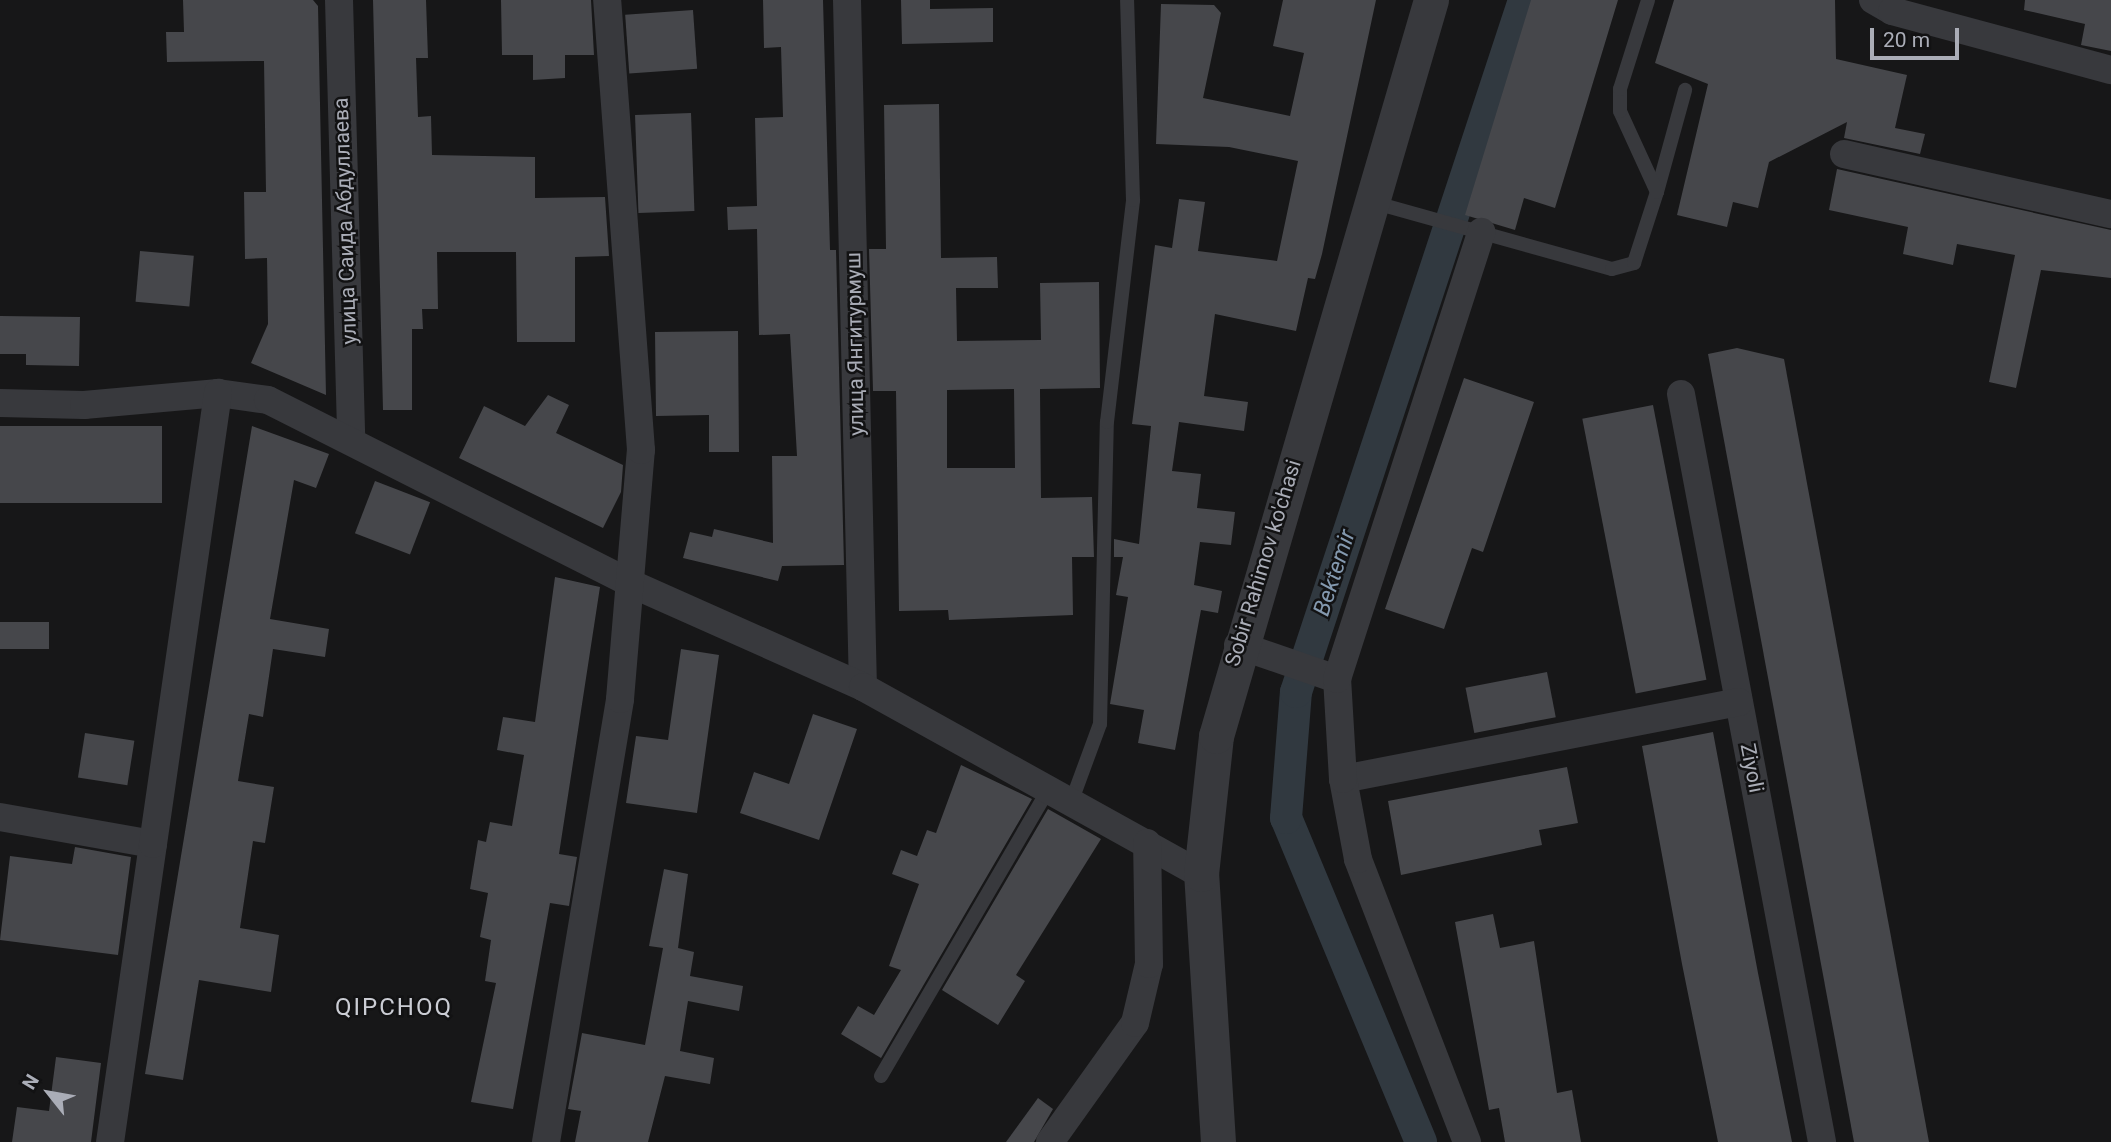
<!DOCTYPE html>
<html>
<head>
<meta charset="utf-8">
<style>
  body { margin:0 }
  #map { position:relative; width:2111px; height:1142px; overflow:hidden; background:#171718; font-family:Roboto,sans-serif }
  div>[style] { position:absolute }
  .canal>* { height:32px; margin:-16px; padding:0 16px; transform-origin:16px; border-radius:16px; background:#313940 }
  .building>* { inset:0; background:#46474b; transform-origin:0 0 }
  .service>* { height:14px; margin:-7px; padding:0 7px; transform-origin:7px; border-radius:7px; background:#38393d }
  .minor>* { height:28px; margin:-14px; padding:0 14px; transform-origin:14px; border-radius:14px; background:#38393d }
  .tertiary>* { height:35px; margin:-17.5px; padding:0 17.5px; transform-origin:17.5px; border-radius:17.5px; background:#38393d }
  span { translate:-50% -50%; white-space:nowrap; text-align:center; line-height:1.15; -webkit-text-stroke:5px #121213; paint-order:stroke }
  .street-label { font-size:21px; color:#aaadb7 }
  .water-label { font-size:23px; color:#8499af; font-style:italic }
  .quarter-label { font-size:24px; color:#cbcdd4; letter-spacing:2px }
  .north { position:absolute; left:14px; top:1058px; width:70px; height:70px; -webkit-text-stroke:5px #121213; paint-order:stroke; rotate:301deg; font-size:19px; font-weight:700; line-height:28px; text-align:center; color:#aaadb7 }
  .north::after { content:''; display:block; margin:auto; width:24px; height:32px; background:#aaadb7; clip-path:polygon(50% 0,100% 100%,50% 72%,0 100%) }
  .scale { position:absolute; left:1870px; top:28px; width:89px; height:32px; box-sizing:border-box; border:4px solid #aaadb7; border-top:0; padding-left:9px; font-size:21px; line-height:24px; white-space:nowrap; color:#aaadb7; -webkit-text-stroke:5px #121213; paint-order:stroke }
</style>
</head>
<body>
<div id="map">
  <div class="canal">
    <i style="left:1421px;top:1142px;width:351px;rotate:-112.6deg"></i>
    <i style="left:1286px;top:818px;width:126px;rotate:-85.5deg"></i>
    <i style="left:1296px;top:692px;width:729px;rotate:-71.76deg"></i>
  </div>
  <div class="building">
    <i style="clip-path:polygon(183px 0,313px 0,318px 6px,326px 395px,251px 363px,268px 324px,267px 258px,245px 259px,244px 192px,266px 192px,264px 61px,167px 62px,166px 32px,184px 32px)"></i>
    <i style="clip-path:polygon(373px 0,426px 0,428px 58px,416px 58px,418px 117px,431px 116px,432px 155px,535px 157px,535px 198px,605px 197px,609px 256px,575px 257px,575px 342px,517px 342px,516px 252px,437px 252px,438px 309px,422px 309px,423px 329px,412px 329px,412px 410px,383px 410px)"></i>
    <i style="clip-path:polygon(501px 0,591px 0,594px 55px,565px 55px,565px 78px,533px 80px,533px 55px,502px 55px)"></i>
    <i style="clip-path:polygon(763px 0,823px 0,830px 250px,836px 250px,844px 565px,782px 566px,778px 581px,683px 558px,690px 532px,712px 537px,714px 529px,773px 543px,772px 456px,797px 456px,790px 334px,759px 335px,757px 229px,728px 230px,727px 207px,757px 206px,755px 118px,783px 117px,781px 47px,764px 48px)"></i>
    <i style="clip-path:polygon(901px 0,930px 0,930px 9px,993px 8px,993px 42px,902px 44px)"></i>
    <i style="clip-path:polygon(1283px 0,1376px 0,1322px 254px,1315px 279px,1308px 278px,1296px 331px,1215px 314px,1204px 396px,1248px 402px,1244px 431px,1179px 422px,1172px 471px,1201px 474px,1197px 508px,1235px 512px,1231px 545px,1200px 542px,1194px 585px,1222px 591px,1218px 613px,1201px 610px,1175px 750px,1138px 743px,1144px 710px,1110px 704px,1128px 597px,1116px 595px,1123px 557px,1114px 557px,1114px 539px,1139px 544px,1151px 426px,1132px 424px,1155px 245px,1172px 248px,1179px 199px,1205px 202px,1198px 251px,1277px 261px,1298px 161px,1229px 147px,1156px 144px,1161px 4px,1214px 5px,1221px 13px,1203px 98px,1290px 116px,1304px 53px,1273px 46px)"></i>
    <i style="clip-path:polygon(1531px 0,1618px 0,1555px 208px,1524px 198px,1515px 230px,1465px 215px)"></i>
    <i style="clip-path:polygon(1674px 0,1835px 0,1836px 59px,1907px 75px,1895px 128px,1925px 134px,1920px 154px,1844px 138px,1847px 122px,1769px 162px,1758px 208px,1733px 202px,1727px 227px,1677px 215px,1708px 84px,1655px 63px)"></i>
    <i style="clip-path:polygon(2025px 0,2111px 0,2111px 51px,2081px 45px,2085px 24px,2024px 10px)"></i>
    <i style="left:693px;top:10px;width:59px;height:68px;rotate:86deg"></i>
    <i style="clip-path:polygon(evenodd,939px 104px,941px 258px,997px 257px,998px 288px,956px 288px,957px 341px,1041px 340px,1040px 283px,1099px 282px,1100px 388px,1040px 389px,1041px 498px,1092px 497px,1094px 557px,1072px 557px,1073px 615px,949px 620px,948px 610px,899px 611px,896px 391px,873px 391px,869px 249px,886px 249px,884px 105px,939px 104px,1014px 389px,1015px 468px,947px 468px,947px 390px,1014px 389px)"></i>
    <i style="left:691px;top:113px;width:98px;height:56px;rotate:88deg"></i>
    <i style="clip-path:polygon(1837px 169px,2111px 230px,2111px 278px,2041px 270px,2016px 388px,1989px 382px,2015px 255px,1957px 244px,1953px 265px,1903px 254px,1908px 227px,1829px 210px)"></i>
    <i style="left:140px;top:251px;width:54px;height:51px;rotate:5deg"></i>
    <i style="clip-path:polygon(0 316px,80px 317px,79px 366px,26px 365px,26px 354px,0 354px)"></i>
    <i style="clip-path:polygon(738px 331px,739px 452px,709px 452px,709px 415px,656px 416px,655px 332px)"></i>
    <i style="clip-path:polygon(1737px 348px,1784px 359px,1929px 1142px,1854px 1142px,1708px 354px)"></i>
    <i style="clip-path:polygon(1464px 378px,1534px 402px,1483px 552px,1472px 548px,1444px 629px,1385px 609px)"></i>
    <i style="clip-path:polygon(548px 395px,569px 405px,556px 433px,623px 465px,621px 492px,603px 528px,459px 458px,484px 406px,525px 426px)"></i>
    <i style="left:1653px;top:405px;width:280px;height:72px;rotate:79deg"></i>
    <i style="left:162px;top:426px;width:77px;height:162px;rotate:90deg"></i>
    <i style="clip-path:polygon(252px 426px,329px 454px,316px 488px,294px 480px,270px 619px,329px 629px,325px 657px,273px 649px,263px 717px,249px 714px,238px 781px,274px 787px,265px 843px,253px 841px,240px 928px,279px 935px,271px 992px,199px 980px,183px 1080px,145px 1074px)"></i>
    <i style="left:375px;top:481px;width:59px;height:56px;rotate:21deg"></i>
    <i style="clip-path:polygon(555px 577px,600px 587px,559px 854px,577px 857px,569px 906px,550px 903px,513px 1109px,471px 1102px,496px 983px,485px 981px,491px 940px,480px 937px,488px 893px,470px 889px,478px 840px,486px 842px,490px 822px,512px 826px,524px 755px,497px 750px,503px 717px,535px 722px)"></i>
    <i style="left:49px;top:622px;width:27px;height:49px;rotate:90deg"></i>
    <i style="clip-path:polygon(681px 649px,719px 655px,697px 813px,626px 803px,636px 736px,668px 740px)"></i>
    <i style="left:1547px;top:672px;width:46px;height:83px;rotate:79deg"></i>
    <i style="clip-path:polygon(813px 714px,857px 729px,819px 840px,740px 813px,754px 772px,789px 784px)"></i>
    <i style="clip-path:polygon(1713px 732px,1758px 973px,1792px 1142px,1718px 1142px,1682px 964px,1642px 746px)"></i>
    <i style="left:85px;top:733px;width:50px;height:45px;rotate:9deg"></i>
    <i style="clip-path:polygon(961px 765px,1032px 799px,881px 1058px,841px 1034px,858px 1006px,874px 1015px,901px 970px,889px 966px,919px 884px,892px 874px,901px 850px,917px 856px,927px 830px,936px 833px)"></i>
    <i style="clip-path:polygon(1567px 767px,1578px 823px,1539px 830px,1542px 845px,1401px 875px,1388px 801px)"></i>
    <i style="clip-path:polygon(1048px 809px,1101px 839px,1016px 975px,1025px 981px,998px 1025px,942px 990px)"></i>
    <i style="clip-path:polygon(75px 847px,131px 857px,118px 955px,0 940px,10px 856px,72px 864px)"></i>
    <i style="clip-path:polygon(664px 869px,688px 874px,678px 948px,694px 952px,690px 976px,743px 986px,739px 1011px,688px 1001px,680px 1051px,714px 1058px,710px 1084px,665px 1076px,648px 1142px,575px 1142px,581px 1111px,568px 1109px,582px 1033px,645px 1045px,663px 948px,649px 946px)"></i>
    <i style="clip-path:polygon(1493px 914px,1500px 948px,1534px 941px,1557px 1093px,1572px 1090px,1581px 1142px,1505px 1142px,1499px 1108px,1489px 1110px,1455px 922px)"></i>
    <i style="clip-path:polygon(56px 1057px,101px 1063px,91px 1142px,12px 1142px,17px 1107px,49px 1111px)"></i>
    <i style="clip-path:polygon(1038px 1098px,1053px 1109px,1034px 1142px,1006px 1142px)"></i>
  </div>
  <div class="service">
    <i style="left:1657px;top:192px;width:106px;rotate:-74.6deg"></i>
    <i style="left:1372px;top:202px;width:249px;rotate:15.6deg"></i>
    <i style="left:1612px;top:269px;width:23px;rotate:-15deg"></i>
    <i style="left:1634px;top:263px;width:75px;rotate:-72.1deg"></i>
    <i style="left:1657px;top:192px;width:89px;rotate:-114.6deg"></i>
    <i style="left:1620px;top:111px;width:22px;rotate:-90deg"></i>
    <i style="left:1620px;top:89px;width:93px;rotate:-72.5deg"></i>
    <i style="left:1072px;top:800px;width:81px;rotate:-69.8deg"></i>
    <i style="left:1100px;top:724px;width:302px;rotate:-88.7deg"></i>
    <i style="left:1107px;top:422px;width:224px;rotate:-83.3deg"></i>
    <i style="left:1133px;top:200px;width:200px;rotate:-91.7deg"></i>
    <i style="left:881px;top:1076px;width:335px;rotate:-59.7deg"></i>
  </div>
  <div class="minor">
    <i style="left:339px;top:0;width:441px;rotate:88.4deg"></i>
    <i style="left:847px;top:0;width:687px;rotate:88.67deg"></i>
    <i style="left:1873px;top:0;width:22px;rotate:30deg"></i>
    <i style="left:1892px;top:11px;width:227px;rotate:15.1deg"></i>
    <i style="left:1844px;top:154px;width:274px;rotate:12.7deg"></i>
    <i style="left:1681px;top:394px;width:761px;rotate:79.32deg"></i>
    <i style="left:0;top:403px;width:84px;rotate:1.4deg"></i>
    <i style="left:84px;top:405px;width:135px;rotate:-5.1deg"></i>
    <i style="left:218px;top:393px;width:50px;rotate:8deg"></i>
    <i style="left:268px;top:400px;width:408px;rotate:26.8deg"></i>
    <i style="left:632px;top:584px;width:253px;rotate:24deg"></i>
    <i style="left:863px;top:687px;width:386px;rotate:29deg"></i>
    <i style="left:1238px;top:645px;width:105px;rotate:19deg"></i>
    <i style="left:1343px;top:779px;width:403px;rotate:-11deg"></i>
    <i style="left:0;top:817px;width:155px;rotate:10deg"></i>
    <i style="left:153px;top:844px;width:301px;rotate:98.2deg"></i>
    <i style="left:153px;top:844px;width:456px;rotate:-81.8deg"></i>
    <i style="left:546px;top:1142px;width:449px;rotate:-80.5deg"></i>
    <i style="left:620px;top:699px;width:250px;rotate:-85.2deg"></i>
    <i style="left:641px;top:450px;width:451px;rotate:-94.3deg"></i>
    <i style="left:1050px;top:1142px;width:146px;rotate:-54.5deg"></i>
    <i style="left:1135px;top:1023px;width:61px;rotate:-76.7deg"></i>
    <i style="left:1149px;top:964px;width:121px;rotate:-90.9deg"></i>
    <i style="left:1467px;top:1142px;width:303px;rotate:-111.1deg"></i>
    <i style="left:1358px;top:859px;width:81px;rotate:-100.6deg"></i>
    <i style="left:1343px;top:779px;width:100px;rotate:-93.4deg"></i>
    <i style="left:1337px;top:679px;width:470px;rotate:-72.1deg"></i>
  </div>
  <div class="tertiary">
    <i style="left:1218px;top:1142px;width:269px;rotate:-93.6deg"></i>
    <i style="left:1201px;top:874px;width:139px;rotate:-83.8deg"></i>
    <i style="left:1216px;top:736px;width:767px;rotate:-73.72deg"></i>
  </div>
  <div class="street-label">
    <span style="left:345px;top:221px;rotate:-92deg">улица Саида Абдуллаева</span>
    <span style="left:855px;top:344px;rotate:-91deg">улица Янгитурмуш</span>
    <span style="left:1263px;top:563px;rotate:-73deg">Sobir Rahimov ko'chasi</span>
    <span style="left:1752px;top:768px;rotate:79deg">Ziyoli</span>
  </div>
  <div class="water-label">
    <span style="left:1335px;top:573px;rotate:-72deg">Bektemir</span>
  </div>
  <div class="quarter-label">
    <span style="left:394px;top:1008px">QIPCHOQ</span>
  </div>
  <div class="north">N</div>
  <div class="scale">20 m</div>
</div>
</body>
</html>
